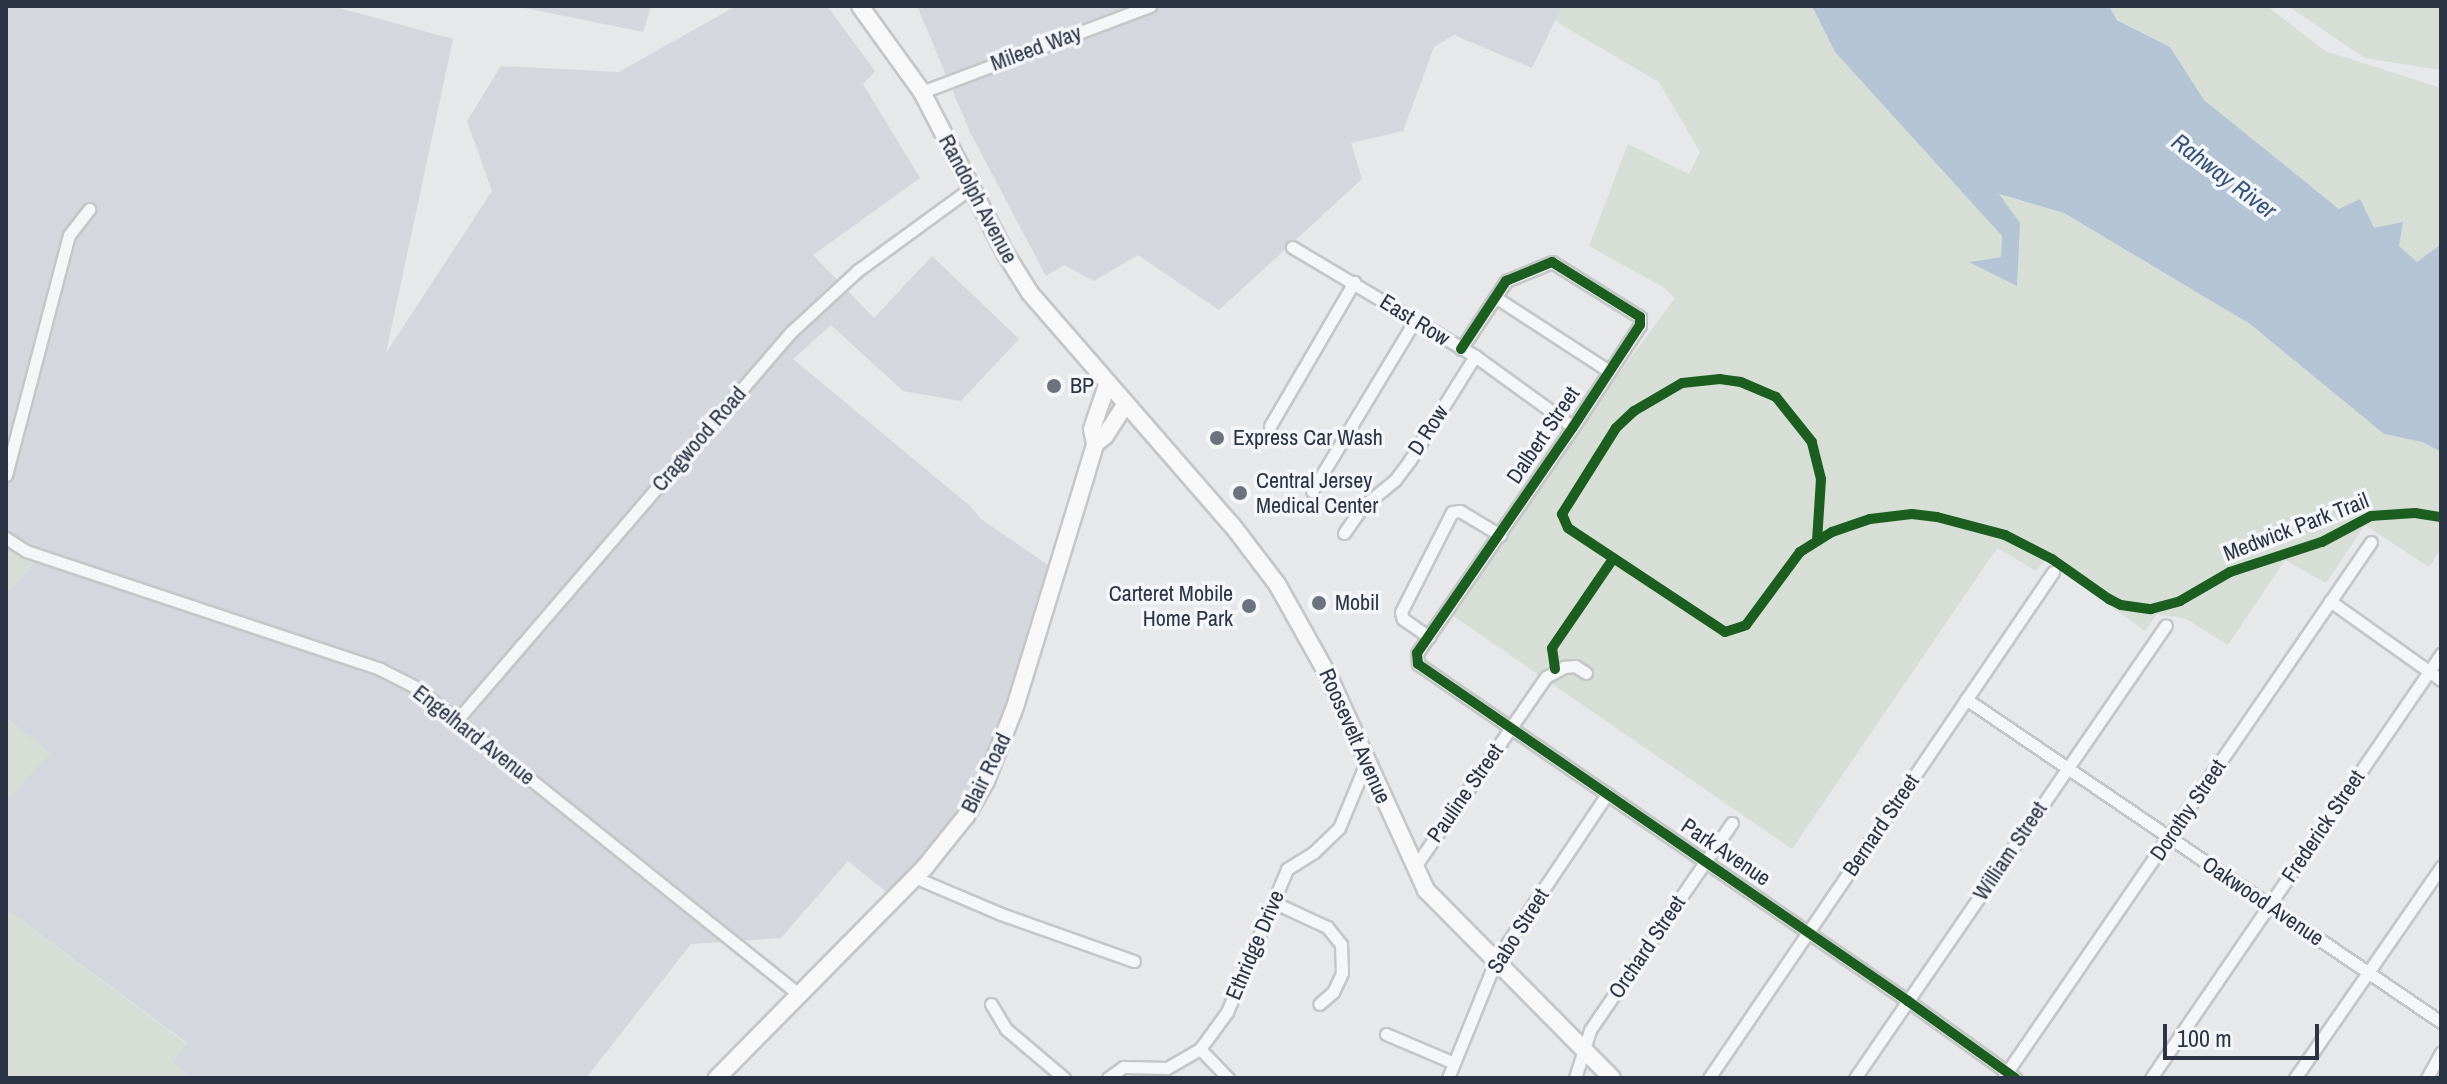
<!DOCTYPE html>
<html>
<head>
<meta charset="utf-8">
<style>
  body { margin:0 }
  #map { position:relative; width:2447px; height:1084px; overflow:hidden; background:#e6e8ea; font-family:"Archivo Narrow",sans-serif }
  div>[style] { position:absolute }
  .built>* { inset:0; background:#d4d7dd }
  .green>* { inset:0; background:#d6ded6 }
  .water>* { inset:0; background:#b4c4d5 }
  .roads { filter:drop-shadow(2px 0 #c4c6c8) drop-shadow(-2px 0 #c4c6c8) drop-shadow(0 2px #c4c6c8) drop-shadow(0 -2px #c4c6c8) }
  .street>* { height:11px; margin:-5.5px; padding:0 5.5px; transform-origin:5.5px; border-radius:5.5px; background:#f5f6f7 }
  .secondary>* { height:16px; margin:-8px; padding:0 8px; transform-origin:8px; border-radius:8px; background:#f8f8f8 }
  .cycleway>* { height:10px; margin:-5px; padding:0 5px; transform-origin:5px; border-radius:5px; background:#1b5e20 }
  .dots>* { width:22px; height:22px; translate:-50% -50%; box-sizing:border-box; border:4px solid #f4f6f9; border-radius:50% }
  span { translate:-50% -50%; white-space:nowrap; text-align:center; line-height:1.15; -webkit-text-stroke:7px #f4f6f9; paint-order:stroke }
  .street-label { font-size:22px; color:#2b3445 }
  .poi-label { font-size:22px; color:#2b3445 }
  .left { translate:0 -50%; text-align:left }
  .right { translate:-100% -50%; text-align:right }
  .water-label { font-size:24px; color:#34527a; font-style:italic }
  .frame { position:absolute; inset:0; border:8px solid #2b3445; pointer-events:none }
  .scale { position:absolute; left:2163px; top:1024px; width:156px; height:36px; box-sizing:border-box; border:4px solid #2b3445; border-top:0; padding-left:10px; font-size:24px; line-height:28px; white-space:nowrap; color:#2b3445; -webkit-text-stroke:6px #f4f6f9; paint-order:stroke }
</style>
</head>
<body>
<div id="map">
  <div class="built">
    <i style="clip-path:polygon(6px 6px,332px 6px,453px 39px,386px 353px,492px 191px,467px 121px,501px 66px,619px 72px,736px 6px,827px 6px,875px 71px,863px 84px,920px 178px,813px 255px,874px 318px,932px 256px,1019px 339px,961px 401px,903px 391px,831px 325px,793px 359px,969px 505px,981px 519px,1058px 572px,978px 800px,894px 898px,848px 861px,781px 938px,691px 944px,586px 1078px,190px 1078px,172px 1063px,187px 1043px,6px 909px,6px 800px,50px 754px,6px 718px,6px 594px,36px 560px,6px 551px)"></i>
    <i style="clip-path:polygon(515px 6px,651px 6px,643px 32px)"></i>
    <i style="clip-path:polygon(917px 6px,1562px 6px,1532px 68px,1454px 35px,1434px 47px,1403px 131px,1351px 143px,1362px 179px,1219px 310px,1138px 255px,1094px 281px,1064px 265px,1046px 276px,970px 132px)"></i>
  </div>
  <div class="green">
    <i style="clip-path:polygon(1562px 6px,1812px 6px,1835px 52px,2002px 236px,2001px 257px,1971px 261px,2016px 286px,1997px 194px,2064px 213px,2250px 324px,2384px 434px,2422px 442px,2441px 452px,2441px 549px,2429px 567px,2365px 525px,2326px 583px,2285px 560px,2228px 645px,2186px 619px,2157px 614px,2145px 631px,2046px 559px,2036px 571px,1997px 548px,1792px 849px,1449px 613px,1500px 535px,1675px 298px,1663px 287px,1589px 246px,1628px 144px,1689px 174px,1700px 152px,1659px 82px,1555px 21px)"></i>
    <i style="clip-path:polygon(2109px 6px,2267px 6px,2325px 51px,2441px 88px,2441px 244px,2417px 262px,2374px 228px,2339px 209px,2204px 100px,2170px 47px,2117px 19px)"></i>
    <i style="clip-path:polygon(2288px 6px,2441px 6px,2441px 70px,2365px 58px)"></i>
    <i style="clip-path:polygon(6px 551px,36px 559px,6px 594px)"></i>
    <i style="clip-path:polygon(6px 718px,51px 754px,6px 800px)"></i>
    <i style="clip-path:polygon(6px 909px,187px 1044px,172px 1063px,190px 1078px,6px 1078px)"></i>
  </div>
  <div class="water">
    <i style="clip-path:polygon(1812px 6px,2109px 6px,2117px 20px,2170px 47px,2204px 100px,2339px 209px,2360px 199px,2374px 228px,2403px 222px,2399px 246px,2417px 262px,2441px 244px,2441px 452px,2422px 442px,2384px 434px,2250px 324px,2064px 213px,1999px 194px,2020px 223px,2017px 286px,1969px 262px,2001px 257px,2002px 236px,1835px 52px)"></i>
  </div>
  <div class="roads">
    <div class="street">
      <i style="left:922px;top:92px;width:244px;rotate:-20.7deg"></i>
      <i style="left:1292px;top:247px;width:213px;rotate:30.8deg"></i>
      <i style="left:1475px;top:356px;width:121px;rotate:35.9deg"></i>
      <i style="left:1495px;top:297px;width:136px;rotate:33deg"></i>
      <i style="left:1461px;top:349px;width:82px;rotate:-56.5deg"></i>
      <i style="left:1506px;top:281px;width:50px;rotate:-22.4deg"></i>
      <i style="left:1552px;top:262px;width:104px;rotate:32deg"></i>
      <i style="left:1640px;top:317px;width:8px;rotate:90deg"></i>
      <i style="left:1640px;top:325px;width:122px;rotate:123.3deg"></i>
      <i style="left:1573px;top:427px;width:275px;rotate:124.6deg"></i>
      <i style="left:1417px;top:653px;width:11px;rotate:85deg"></i>
      <i style="left:1418px;top:664px;width:595px;rotate:34.52deg"></i>
      <i style="left:1908px;top:1001px;width:132px;rotate:35.7deg"></i>
      <i style="left:1270px;top:426px;width:167px;rotate:-59.7deg"></i>
      <i style="left:6px;top:475px;width:248px;rotate:-75.3deg"></i>
      <i style="left:69px;top:235px;width:33px;rotate:-52deg"></i>
      <i style="left:1312px;top:491px;width:200px;rotate:-58.9deg"></i>
      <i style="left:1344px;top:533px;width:32px;rotate:-55deg"></i>
      <i style="left:1362px;top:507px;width:43px;rotate:-39.3deg"></i>
      <i style="left:1395px;top:480px;width:25px;rotate:-53deg"></i>
      <i style="left:1410px;top:460px;width:123px;rotate:-58deg"></i>
      <i style="left:6px;top:538px;width:24px;rotate:33deg"></i>
      <i style="left:26px;top:551px;width:373px;rotate:18.4deg"></i>
      <i style="left:380px;top:669px;width:38px;rotate:27deg"></i>
      <i style="left:414px;top:686px;width:494px;rotate:38.7deg"></i>
      <i style="left:2330px;top:601px;width:136px;rotate:35.4deg"></i>
      <i style="left:1429px;top:637px;width:32px;rotate:-145deg"></i>
      <i style="left:1403px;top:619px;width:7px;rotate:-106deg"></i>
      <i style="left:1401px;top:612px;width:112px;rotate:-63deg"></i>
      <i style="left:1452px;top:512px;width:8px;rotate:-7deg"></i>
      <i style="left:1460px;top:511px;width:47px;rotate:31deg"></i>
      <i style="left:1966px;top:699px;width:574px;rotate:34.22deg"></i>
      <i style="left:457px;top:720px;width:512px;rotate:-49.28deg"></i>
      <i style="left:791px;top:332px;width:90px;rotate:-42.7deg"></i>
      <i style="left:857px;top:271px;width:141px;rotate:-36.1deg"></i>
      <i style="left:1414px;top:868px;width:232px;rotate:-55.4deg"></i>
      <i style="left:1546px;top:677px;width:21px;rotate:-29deg"></i>
      <i style="left:1564px;top:667px;width:11px;rotate:-5deg"></i>
      <i style="left:1575px;top:666px;width:13px;rotate:32deg"></i>
      <i style="left:914px;top:877px;width:95px;rotate:23deg"></i>
      <i style="left:1001px;top:914px;width:141px;rotate:19.5deg"></i>
      <i style="left:1273px;top:902px;width:60px;rotate:24.8deg"></i>
      <i style="left:1327px;top:927px;width:22px;rotate:51deg"></i>
      <i style="left:1341px;top:944px;width:29px;rotate:88deg"></i>
      <i style="left:1342px;top:973px;width:21px;rotate:115deg"></i>
      <i style="left:1333px;top:992px;width:18px;rotate:139deg"></i>
      <i style="left:991px;top:1004px;width:29px;rotate:59deg"></i>
      <i style="left:1006px;top:1029px;width:76px;rotate:40.2deg"></i>
      <i style="left:1386px;top:1034px;width:74px;rotate:23.1deg"></i>
      <i style="left:1200px;top:1049px;width:40px;rotate:46deg"></i>
      <i style="left:1108px;top:1078px;width:19px;rotate:-36deg"></i>
      <i style="left:1123px;top:1067px;width:44px;rotate:1.3deg"></i>
      <i style="left:1167px;top:1068px;width:38px;rotate:-30deg"></i>
      <i style="left:1200px;top:1049px;width:46px;rotate:-53.9deg"></i>
      <i style="left:1227px;top:1012px;width:155px;rotate:-67.2deg"></i>
      <i style="left:1287px;top:869px;width:32px;rotate:-32deg"></i>
      <i style="left:1314px;top:852px;width:35px;rotate:-44deg"></i>
      <i style="left:1339px;top:828px;width:63px;rotate:-67.5deg"></i>
      <i style="left:1363px;top:770px;width:8px;rotate:-30deg"></i>
      <i style="left:1448px;top:1078px;width:127px;rotate:-67.9deg"></i>
      <i style="left:1496px;top:960px;width:200px;rotate:-56.2deg"></i>
      <i style="left:1575px;top:1078px;width:50px;rotate:-72.6deg"></i>
      <i style="left:1590px;top:1030px;width:251px;rotate:-55.6deg"></i>
      <i style="left:1709px;top:1078px;width:612px;rotate:-55.79deg"></i>
      <i style="left:1855px;top:1078px;width:549px;rotate:-55.53deg"></i>
      <i style="left:2003px;top:1078px;width:650px;rotate:-55.53deg"></i>
      <i style="left:2151px;top:1078px;width:514px;rotate:-55.63deg"></i>
      <i style="left:2295px;top:1078px;width:257px;rotate:-55.3deg"></i>
      <i style="left:2427px;top:1078px;width:29px;rotate:-61deg"></i>
    </div>
    <div class="secondary">
      <i style="left:860px;top:6px;width:106px;rotate:54.2deg"></i>
      <i style="left:922px;top:92px;width:181px;rotate:62.7deg"></i>
      <i style="left:1005px;top:253px;width:47px;rotate:58deg"></i>
      <i style="left:1030px;top:293px;width:308px;rotate:49deg"></i>
      <i style="left:1232px;top:525px;width:74px;rotate:52.7deg"></i>
      <i style="left:1277px;top:584px;width:107px;rotate:60.8deg"></i>
      <i style="left:1329px;top:677px;width:234px;rotate:65.5deg"></i>
      <i style="left:1426px;top:890px;width:264px;rotate:45.3deg"></i>
      <i style="left:1095px;top:444px;width:13px;rotate:-39deg"></i>
      <i style="left:1105px;top:436px;width:37px;rotate:-57deg"></i>
      <i style="left:717px;top:1078px;width:296px;rotate:-45.4deg"></i>
      <i style="left:925px;top:867px;width:65px;rotate:-51.2deg"></i>
      <i style="left:966px;top:816px;width:40px;rotate:-60.3deg"></i>
      <i style="left:986px;top:781px;width:79px;rotate:-68.6deg"></i>
      <i style="left:1015px;top:707px;width:247px;rotate:-73deg"></i>
      <i style="left:1087px;top:471px;width:28px;rotate:-73deg"></i>
      <i style="left:1095px;top:444px;width:15px;rotate:-101deg"></i>
      <i style="left:1092px;top:429px;width:46px;rotate:-71.2deg"></i>
    </div>
  </div>
  <div class="cycleway">
    <i style="left:1461px;top:349px;width:82px;rotate:-56.5deg"></i>
    <i style="left:1506px;top:281px;width:50px;rotate:-22.4deg"></i>
    <i style="left:1552px;top:262px;width:104px;rotate:32deg"></i>
    <i style="left:1640px;top:317px;width:8px;rotate:90deg"></i>
    <i style="left:1640px;top:325px;width:122px;rotate:123.3deg"></i>
    <i style="left:1573px;top:427px;width:275px;rotate:124.6deg"></i>
    <i style="left:1417px;top:653px;width:11px;rotate:85deg"></i>
    <i style="left:1418px;top:664px;width:595px;rotate:34.52deg"></i>
    <i style="left:1908px;top:1001px;width:132px;rotate:35.7deg"></i>
    <i style="left:1817px;top:541px;width:62px;rotate:-86.3deg"></i>
    <i style="left:1821px;top:479px;width:38px;rotate:-104deg"></i>
    <i style="left:1812px;top:442px;width:58px;rotate:-128.7deg"></i>
    <i style="left:1776px;top:397px;width:38px;rotate:-157deg"></i>
    <i style="left:1741px;top:382px;width:21px;rotate:-172deg"></i>
    <i style="left:1720px;top:379px;width:38px;rotate:174deg"></i>
    <i style="left:1682px;top:383px;width:56px;rotate:149.7deg"></i>
    <i style="left:1634px;top:411px;width:25px;rotate:137deg"></i>
    <i style="left:1616px;top:428px;width:102px;rotate:122.1deg"></i>
    <i style="left:1562px;top:514px;width:15px;rotate:67deg"></i>
    <i style="left:1568px;top:528px;width:188px;rotate:33.5deg"></i>
    <i style="left:1725px;top:632px;width:22px;rotate:-18deg"></i>
    <i style="left:1746px;top:625px;width:91px;rotate:-53.5deg"></i>
    <i style="left:1800px;top:552px;width:38px;rotate:-32deg"></i>
    <i style="left:1832px;top:532px;width:40px;rotate:-18.9deg"></i>
    <i style="left:1870px;top:519px;width:42px;rotate:-6.8deg"></i>
    <i style="left:1912px;top:514px;width:25px;rotate:7deg"></i>
    <i style="left:1937px;top:517px;width:70px;rotate:14.8deg"></i>
    <i style="left:2005px;top:535px;width:53px;rotate:27.1deg"></i>
    <i style="left:2052px;top:559px;width:70px;rotate:35.1deg"></i>
    <i style="left:2109px;top:599px;width:13px;rotate:27deg"></i>
    <i style="left:2121px;top:605px;width:30px;rotate:8deg"></i>
    <i style="left:2151px;top:609px;width:30px;rotate:-15deg"></i>
    <i style="left:2180px;top:601px;width:58px;rotate:-30.1deg"></i>
    <i style="left:2230px;top:572px;width:97px;rotate:-18.1deg"></i>
    <i style="left:2322px;top:542px;width:55px;rotate:-28deg"></i>
    <i style="left:2371px;top:516px;width:44px;rotate:-3.9deg"></i>
    <i style="left:2415px;top:513px;width:26px;rotate:9deg"></i>
    <i style="left:1555px;top:669px;width:21px;rotate:-98deg"></i>
    <i style="left:1552px;top:648px;width:108px;rotate:-55.6deg"></i>
  </div>
  <div class="dots">
    <i style="left:1054px;top:386px;background:#6c737f"></i>
    <i style="left:1217px;top:438px;background:#6c737f"></i>
    <i style="left:1240px;top:493px;background:#6c737f"></i>
    <i style="left:1319px;top:603px;background:#6c737f"></i>
    <i style="left:1249px;top:606px;background:#6c737f"></i>
  </div>
  <div class="street-label">
    <span style="left:1036px;top:48px;rotate:-20deg">Mileed Way</span>
    <span style="left:978px;top:199px;rotate:62deg">Randolph Avenue</span>
    <span style="left:1415px;top:320px;rotate:32deg">East Row</span>
    <span style="left:1428px;top:430px;rotate:-57deg">D Row</span>
    <span style="left:1543px;top:435px;rotate:-56deg">Dalbert Street</span>
    <span style="left:699px;top:439px;rotate:-49deg">Cragwood Road</span>
    <span style="left:2296px;top:527px;rotate:-21deg">Medwick Park Trail</span>
    <span style="left:474px;top:735px;rotate:38deg">Engelhard Avenue</span>
    <span style="left:1355px;top:736px;rotate:66deg">Roosevelt Avenue</span>
    <span style="left:986px;top:773px;rotate:-64deg">Blair Road</span>
    <span style="left:1465px;top:793px;rotate:-55deg">Pauline Street</span>
    <span style="left:2188px;top:810px;rotate:-56deg">Dorothy Street</span>
    <span style="left:1881px;top:825px;rotate:-56deg">Bernard Street</span>
    <span style="left:2323px;top:826px;rotate:-56deg">Frederick Street</span>
    <span style="left:2010px;top:851px;rotate:-56deg">William Street</span>
    <span style="left:1726px;top:852px;rotate:34deg">Park Avenue</span>
    <span style="left:2263px;top:901px;rotate:34deg">Oakwood Avenue</span>
    <span style="left:1518px;top:931px;rotate:-58deg">Sabo Street</span>
    <span style="left:1255px;top:945px;rotate:-67deg">Ethridge Drive</span>
    <span style="left:1647px;top:947px;rotate:-56deg">Orchard Street</span>
  </div>
  <div class="poi-label">
    <span class="left" style="left:1070px;top:386px">BP</span>
    <span class="left" style="left:1233px;top:438px">Express Car Wash</span>
    <span class="left" style="left:1256px;top:493px">Central Jersey<br>Medical Center</span>
    <span class="right" style="left:1233px;top:606px">Carteret Mobile<br>Home Park</span>
    <span class="left" style="left:1335px;top:603px">Mobil</span>
  </div>
  <div class="water-label">
    <span style="left:2224px;top:176px;rotate:37deg">Rahway River</span>
  </div>
  <div class="frame"></div>
  <div class="scale">100 m</div>
</div>
</body>
</html>
